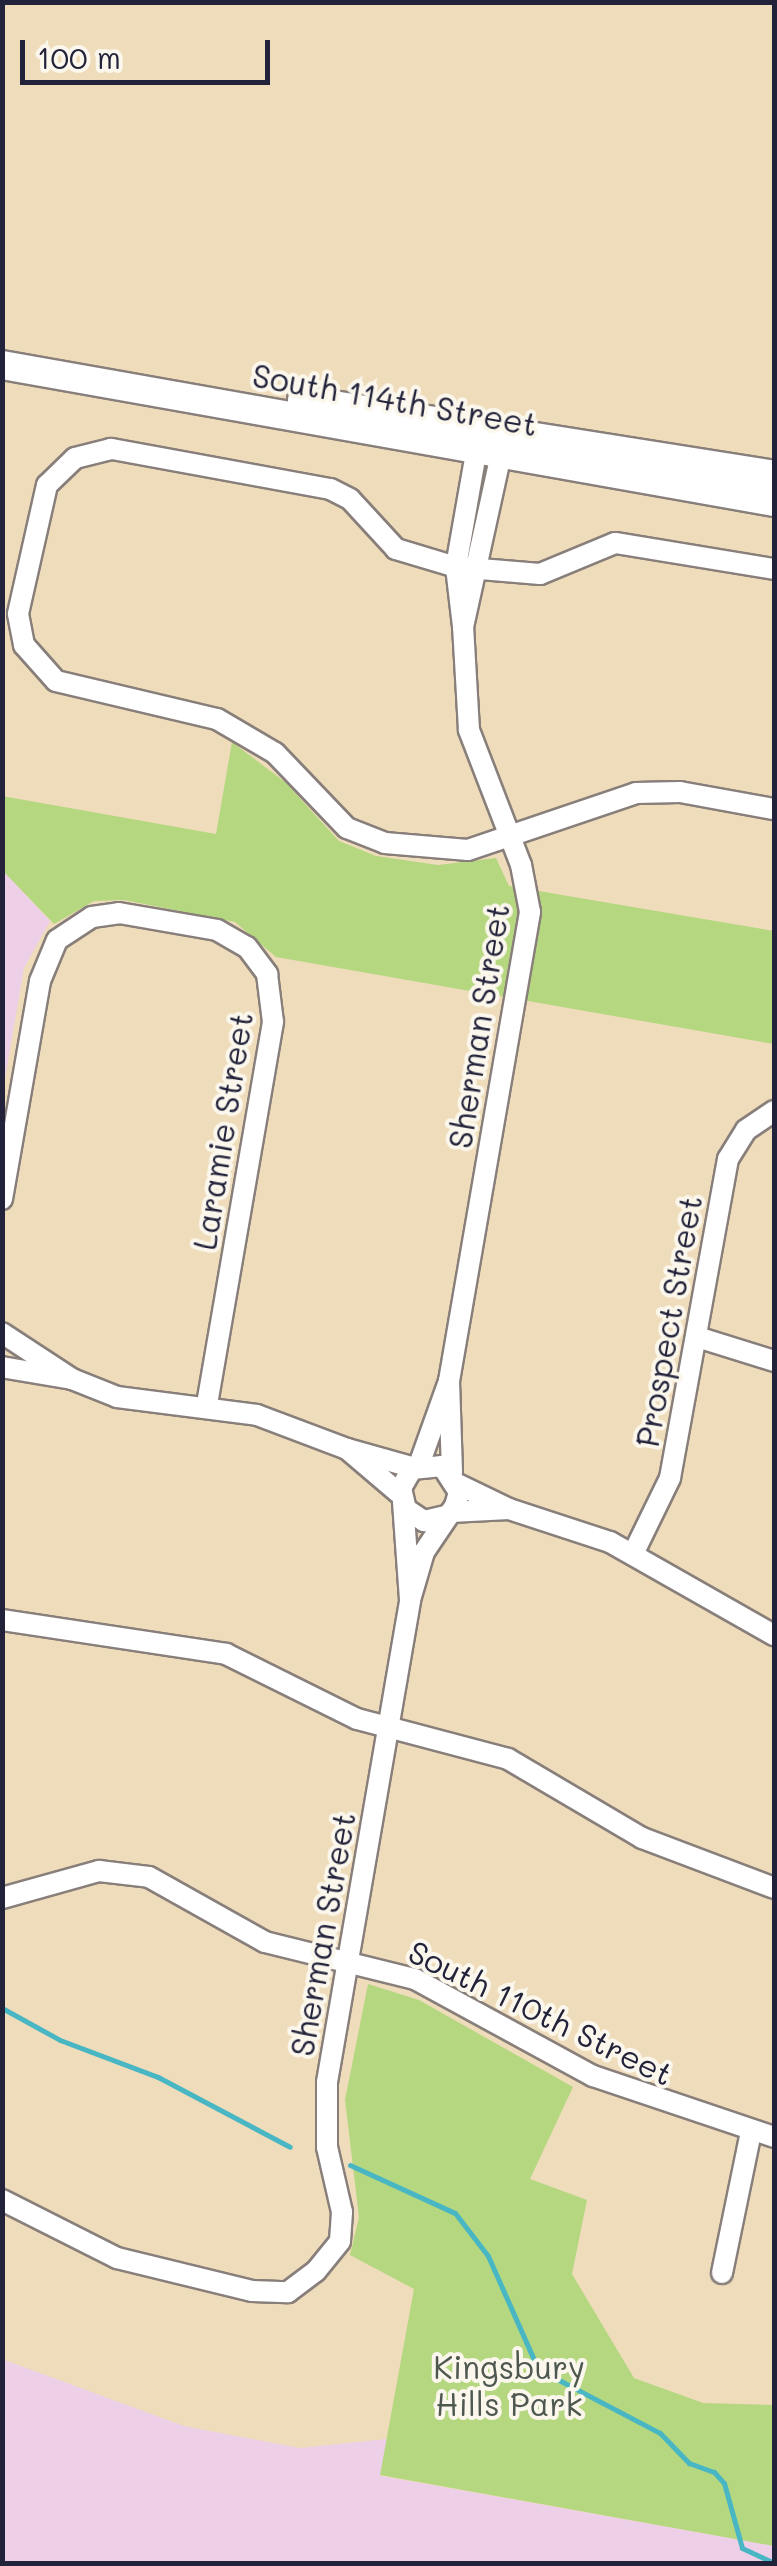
<!DOCTYPE html>
<html>
<head>
<meta charset="utf-8">
<style>
  body { margin:0 }
  #map { position:relative; width:777px; height:2566px; overflow:hidden; background:#efdcbb; font-family:Mali,sans-serif }
  div>[style] { position:absolute }
  .built>* { inset:0; background:#edd0e8 }
  .green>* { inset:0; background:#b4d780 }
  .stream>* { height:5px; margin:-2.5px; padding:0 2.5px; transform-origin:2.5px; border-radius:2.5px; background:#49b6c4 }
  .roads { filter:drop-shadow(2px 0 #887f7b) drop-shadow(-2px 0 #887f7b) drop-shadow(0 2px #887f7b) drop-shadow(0 -2px #887f7b) }
  .street>* { height:20px; margin:-10px; padding:0 10px; transform-origin:10px; border-radius:10px; background:#fff }
  .secondary>* { height:28px; margin:-14px; padding:0 14px; transform-origin:14px; border-radius:14px; background:#fff }
  span { translate:-50% -50%; white-space:nowrap; text-align:center; line-height:1.15; -webkit-text-stroke:8px #fbf7ec; paint-order:stroke }
  .street-label { font-size:32px; color:#22223b }
  .park-label { font-size:32px; color:#4e5850 }
  .frame { position:absolute; inset:0; border:5px solid #22223b; pointer-events:none }
  .scale { position:absolute; left:20px; top:40px; width:250px; height:45px; box-sizing:border-box; border:5px solid #22223b; border-top:0; padding-left:12px; font-size:30px; line-height:35px; white-space:nowrap; color:#22223b; -webkit-text-stroke:8px #fbf7ec; paint-order:stroke }
</style>
</head>
<body>
<div id="map">
  <div class="built">
    <i style="clip-path:polygon(3px 871px,50px 921px,24px 968px,3px 1090px)"></i>
    <i style="clip-path:polygon(2px 2359px,184px 2426px,300px 2448px,387px 2439px,381px 2476px,774px 2546px,774px 2563px,3px 2563px)"></i>
  </div>
  <div class="green">
    <i style="clip-path:polygon(232px 742px,285px 782px,339px 841px,376px 856px,438px 865px,496px 858px,509px 886px,774px 931px,774px 1044px,276px 957px,235px 922px,124px 900px,94px 901px,54px 924px,3px 871px,2px 796px,216px 834px)"></i>
    <i style="clip-path:polygon(368px 1984px,419px 2000px,573px 2087px,530px 2179px,587px 2200px,572px 2274px,634px 2378px,703px 2403px,774px 2405px,774px 2546px,380px 2475px,414px 2289px,350px 2255px,359px 2217px,345px 2100px)"></i>
  </div>
  <div class="stream">
    <i style="left:2px;top:2008px;width:66px;rotate:28.9deg"></i>
    <i style="left:60px;top:2040px;width:105px;rotate:20.7deg"></i>
    <i style="left:158px;top:2077px;width:149px;rotate:27.9deg"></i>
    <i style="left:350px;top:2165px;width:115px;rotate:24.6deg"></i>
    <i style="left:455px;top:2213px;width:54px;rotate:52.5deg"></i>
    <i style="left:488px;top:2256px;width:124px;rotate:66.1deg"></i>
    <i style="left:538px;top:2369px;width:138px;rotate:27.7deg"></i>
    <i style="left:660px;top:2433px;width:42px;rotate:46deg"></i>
    <i style="left:689px;top:2463px;width:27px;rotate:20deg"></i>
    <i style="left:714px;top:2472px;width:15px;rotate:48deg"></i>
    <i style="left:724px;top:2483px;width:67px;rotate:74.5deg"></i>
    <i style="left:742px;top:2548px;width:35px;rotate:25deg"></i>
  </div>
  <div class="roads">
    <div class="street">
      <i style="left:479px;top:436px;width:133px;rotate:100deg"></i>
      <i style="left:456px;top:567px;width:60px;rotate:83.3deg"></i>
      <i style="left:463px;top:627px;width:190px;rotate:-77.6deg"></i>
      <i style="left:774px;top:569px;width:161px;rotate:-170.7deg"></i>
      <i style="left:615px;top:543px;width:81px;rotate:157.5deg"></i>
      <i style="left:540px;top:574px;width:84px;rotate:-175.2deg"></i>
      <i style="left:456px;top:567px;width:63px;rotate:-163.3deg"></i>
      <i style="left:396px;top:549px;width:68px;rotate:-132.6deg"></i>
      <i style="left:350px;top:499px;width:22px;rotate:-153deg"></i>
      <i style="left:330px;top:489px;width:223px;rotate:-169.6deg"></i>
      <i style="left:111px;top:449px;width:37px;rotate:166deg"></i>
      <i style="left:75px;top:458px;width:39px;rotate:136deg"></i>
      <i style="left:47px;top:485px;width:132px;rotate:102.7deg"></i>
      <i style="left:18px;top:614px;width:32px;rotate:79deg"></i>
      <i style="left:24px;top:645px;width:48px;rotate:48.4deg"></i>
      <i style="left:56px;top:681px;width:165px;rotate:13.3deg"></i>
      <i style="left:217px;top:719px;width:67px;rotate:30.4deg"></i>
      <i style="left:275px;top:753px;width:104px;rotate:46.2deg"></i>
      <i style="left:347px;top:828px;width:41px;rotate:21.5deg"></i>
      <i style="left:385px;top:843px;width:83px;rotate:4.8deg"></i>
      <i style="left:468px;top:850px;width:177px;rotate:-18.7deg"></i>
      <i style="left:636px;top:793px;width:44px;rotate:-1.3deg"></i>
      <i style="left:680px;top:792px;width:96px;rotate:10.3deg"></i>
      <i style="left:2px;top:1199px;width:221px;rotate:-80.1deg"></i>
      <i style="left:40px;top:981px;width:44px;rotate:-67.5deg"></i>
      <i style="left:57px;top:940px;width:42px;rotate:-33.3deg"></i>
      <i style="left:92px;top:917px;width:27px;rotate:-8deg"></i>
      <i style="left:119px;top:913px;width:99px;rotate:9.8deg"></i>
      <i style="left:217px;top:930px;width:34px;rotate:30deg"></i>
      <i style="left:247px;top:947px;width:34px;rotate:53deg"></i>
      <i style="left:267px;top:974px;width:48px;rotate:82.9deg"></i>
      <i style="left:273px;top:1022px;width:388px;rotate:99.8deg"></i>
      <i style="left:2px;top:1333px;width:84px;rotate:33.3deg"></i>
      <i style="left:72px;top:1379px;width:71px;rotate:-170.3deg"></i>
      <i style="left:697px;top:1337px;width:81px;rotate:17.3deg"></i>
      <i style="left:72px;top:1379px;width:48px;rotate:21.8deg"></i>
      <i style="left:117px;top:1397px;width:141px;rotate:7.3deg"></i>
      <i style="left:257px;top:1415px;width:96px;rotate:20.7deg"></i>
      <i style="left:449px;top:1381px;width:476px;rotate:-80.2deg"></i>
      <i style="left:530px;top:912px;width:48px;rotate:-100.8deg"></i>
      <i style="left:521px;top:865px;width:145px;rotate:-111.1deg"></i>
      <i style="left:469px;top:730px;width:103px;rotate:-93.3deg"></i>
      <i style="left:419px;top:1465px;width:89px;rotate:-70.3deg"></i>
      <i style="left:449px;top:1381px;width:92px;rotate:88.1deg"></i>
      <i style="left:401px;top:1495px;width:71px;rotate:-139.6deg"></i>
      <i style="left:347px;top:1449px;width:71px;rotate:15.6deg"></i>
      <i style="left:403px;top:1502px;width:98px;rotate:85.9deg"></i>
      <i style="left:410px;top:1600px;width:50px;rotate:-73.7deg"></i>
      <i style="left:424px;top:1552px;width:55px;rotate:-56deg"></i>
      <i style="left:455px;top:1506px;width:15px;rotate:-74deg"></i>
      <i style="left:459px;top:1492px;width:31px;rotate:-123deg"></i>
      <i style="left:442px;top:1466px;width:30px;rotate:174deg"></i>
      <i style="left:412px;top:1469px;width:22px;rotate:120deg"></i>
      <i style="left:401px;top:1488px;width:22px;rotate:77deg"></i>
      <i style="left:406px;top:1509px;width:22px;rotate:34deg"></i>
      <i style="left:424px;top:1521px;width:22px;rotate:-13deg"></i>
      <i style="left:509px;top:1509px;width:106px;rotate:18.1deg"></i>
      <i style="left:610px;top:1542px;width:189px;rotate:29.6deg"></i>
      <i style="left:451px;top:1512px;width:58px;rotate:-3deg"></i>
      <i style="left:509px;top:1509px;width:58px;rotate:-154.3deg"></i>
      <i style="left:633px;top:1554px;width:85px;rotate:-64deg"></i>
      <i style="left:670px;top:1478px;width:324px;rotate:-79.7deg"></i>
      <i style="left:728px;top:1159px;width:34px;rotate:-58deg"></i>
      <i style="left:746px;top:1130px;width:34px;rotate:-34deg"></i>
      <i style="left:2px;top:1620px;width:227px;rotate:8.6deg"></i>
      <i style="left:226px;top:1654px;width:146px;rotate:26.4deg"></i>
      <i style="left:357px;top:1719px;width:156px;rotate:14.8deg"></i>
      <i style="left:508px;top:1759px;width:156px;rotate:30.5deg"></i>
      <i style="left:642px;top:1838px;width:141px;rotate:20.7deg"></i>
      <i style="left:2px;top:1898px;width:101px;rotate:-15.6deg"></i>
      <i style="left:99px;top:1871px;width:50px;rotate:6.8deg"></i>
      <i style="left:149px;top:1877px;width:133px;rotate:29.3deg"></i>
      <i style="left:265px;top:1942px;width:154px;rotate:13.9deg"></i>
      <i style="left:415px;top:1979px;width:203px;rotate:28.6deg"></i>
      <i style="left:593px;top:2076px;width:191px;rotate:18.6deg"></i>
      <i style="left:2px;top:2200px;width:129px;rotate:26.8deg"></i>
      <i style="left:117px;top:2258px;width:139px;rotate:13.7deg"></i>
      <i style="left:252px;top:2291px;width:36px;rotate:2deg"></i>
      <i style="left:288px;top:2292px;width:35px;rotate:-37deg"></i>
      <i style="left:316px;top:2271px;width:38px;rotate:-51deg"></i>
      <i style="left:340px;top:2241px;width:29px;rotate:-86deg"></i>
      <i style="left:342px;top:2212px;width:67px;rotate:-103deg"></i>
      <i style="left:327px;top:2147px;width:65px;rotate:-90deg"></i>
      <i style="left:327px;top:2082px;width:489px;rotate:-80.2deg"></i>
      <i style="left:722px;top:2273px;width:144px;rotate:-78.4deg"></i>
    </div>
    <div class="secondary">
      <i style="left:2px;top:365px;width:784px;rotate:10.06deg"></i>
      <i style="left:302px;top:400px;width:478px;rotate:9deg"></i>
    </div>
  </div>
  <div class="street-label">
    <span style="left:395px;top:399px;rotate:10deg">South 114th Street</span>
    <span style="left:478px;top:1026px;rotate:-81deg">Sherman Street</span>
    <span style="left:222px;top:1131px;rotate:-81deg">Laramie Street</span>
    <span style="left:668px;top:1321px;rotate:-80deg">Prospect Street</span>
    <span style="left:322px;top:1934px;rotate:-80deg">Sherman Street</span>
    <span style="left:541px;top:2012px;rotate:26deg">South 110th Street</span>
  </div>
  <div class="park-label">
    <span style="left:509px;top:2385px">Kingsbury<br>Hills Park</span>
  </div>
  <div class="frame"></div>
  <div class="scale">100 m</div>
</div>
</body>
</html>
